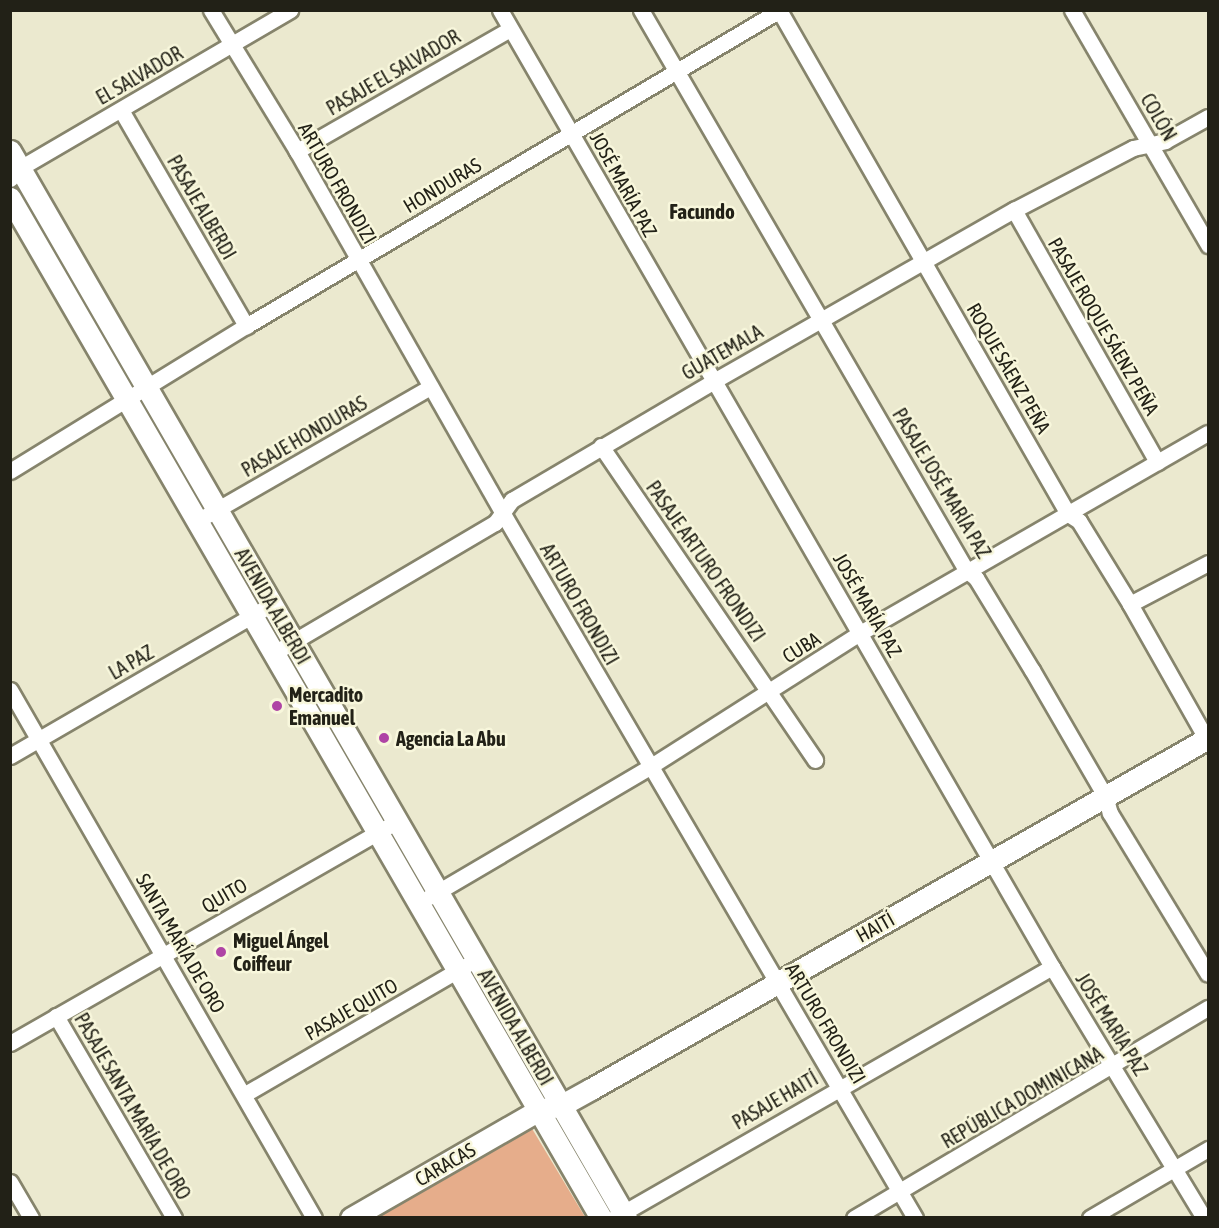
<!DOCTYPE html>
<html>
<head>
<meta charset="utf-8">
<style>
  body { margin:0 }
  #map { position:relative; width:1219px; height:1228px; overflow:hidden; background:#ebe9cf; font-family:"Asap Condensed",sans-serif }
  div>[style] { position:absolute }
  .green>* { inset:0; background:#e6ad8b; transform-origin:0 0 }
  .roads { filter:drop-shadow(2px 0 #86846c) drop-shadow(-2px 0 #86846c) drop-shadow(0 2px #86846c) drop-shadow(0 -2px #86846c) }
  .street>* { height:15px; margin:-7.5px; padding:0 7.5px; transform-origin:7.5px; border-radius:7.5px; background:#fff }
  .secondary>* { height:21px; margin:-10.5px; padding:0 10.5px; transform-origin:10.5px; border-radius:10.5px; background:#fff }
  .dots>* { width:16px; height:16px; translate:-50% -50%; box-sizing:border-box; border:3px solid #f8f7dc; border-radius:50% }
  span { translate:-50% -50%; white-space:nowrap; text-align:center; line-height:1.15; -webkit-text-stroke:5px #f8f7dc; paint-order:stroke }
  .street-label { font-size:20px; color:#222117 }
  .poi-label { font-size:20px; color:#222117; font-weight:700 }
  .left { translate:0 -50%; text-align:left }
  .neighbourhood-label { font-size:21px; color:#222117; font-weight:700 }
  .frame { position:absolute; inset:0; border:12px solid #222117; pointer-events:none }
</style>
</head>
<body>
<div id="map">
  <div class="green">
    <i style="left:27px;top:199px;width:207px;height:7px;rotate:59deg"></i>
    <i style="left:151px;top:412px;width:103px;height:9px;rotate:60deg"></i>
    <i style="clip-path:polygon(214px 523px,256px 594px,249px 599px,208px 526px)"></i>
    <i style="clip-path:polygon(297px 665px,381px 807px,372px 810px,291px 670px)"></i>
    <i style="clip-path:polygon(531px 1127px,585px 1217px,379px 1217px)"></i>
  </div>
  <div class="roads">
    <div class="street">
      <i style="left:211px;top:10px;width:165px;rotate:58.6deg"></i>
      <i style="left:297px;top:151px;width:415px;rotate:60.4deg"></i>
      <i style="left:502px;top:512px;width:818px;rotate:59.67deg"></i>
      <i style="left:500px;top:10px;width:1105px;rotate:60.02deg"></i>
      <i style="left:1052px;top:967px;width:293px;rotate:58.8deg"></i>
      <i style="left:641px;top:10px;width:647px;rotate:59.87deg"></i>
      <i style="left:966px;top:570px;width:13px;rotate:39deg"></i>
      <i style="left:976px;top:578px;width:108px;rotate:58.7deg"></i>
      <i style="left:1032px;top:670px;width:146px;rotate:59.9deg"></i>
      <i style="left:1105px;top:796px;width:18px;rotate:74deg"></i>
      <i style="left:1110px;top:813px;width:188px;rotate:58.7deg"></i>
      <i style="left:779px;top:10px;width:581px;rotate:60.17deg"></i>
      <i style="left:1068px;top:514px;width:13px;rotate:32deg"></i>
      <i style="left:1079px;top:521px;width:97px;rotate:58.4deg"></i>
      <i style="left:1130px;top:604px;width:159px;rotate:60.5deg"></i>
      <i style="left:1072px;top:10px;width:272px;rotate:59.9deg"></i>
      <i style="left:121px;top:110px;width:250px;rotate:59.9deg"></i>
      <i style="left:297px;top:151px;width:245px;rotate:-29.8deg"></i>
      <i style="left:10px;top:179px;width:15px;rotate:-48deg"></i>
      <i style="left:20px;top:168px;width:313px;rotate:-30.3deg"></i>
      <i style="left:1014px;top:210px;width:290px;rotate:60.4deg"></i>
      <i style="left:601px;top:446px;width:380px;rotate:55.7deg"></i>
      <i style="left:10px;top:471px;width:277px;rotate:-31.6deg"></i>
      <i style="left:246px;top:326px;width:620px;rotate:-30.62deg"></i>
      <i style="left:197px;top:521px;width:269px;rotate:-29.9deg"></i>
      <i style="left:1130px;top:604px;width:88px;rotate:-27.7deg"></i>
      <i style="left:274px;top:653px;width:256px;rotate:-30.5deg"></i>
      <i style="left:495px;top:523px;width:29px;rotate:-54deg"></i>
      <i style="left:512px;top:500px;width:232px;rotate:-30.5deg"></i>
      <i style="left:712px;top:382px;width:348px;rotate:-29.7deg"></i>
      <i style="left:1014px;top:210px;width:134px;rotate:-27.5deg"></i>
      <i style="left:1133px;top:148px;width:33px;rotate:-12deg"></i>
      <i style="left:1165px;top:141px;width:49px;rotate:-29.2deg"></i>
      <i style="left:10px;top:690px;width:609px;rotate:60.07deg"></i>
      <i style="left:10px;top:756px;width:303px;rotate:-30.1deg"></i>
      <i style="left:429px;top:897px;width:258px;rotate:-30.5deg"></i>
      <i style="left:651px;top:766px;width:248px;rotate:-32.5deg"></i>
      <i style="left:860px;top:633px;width:401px;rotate:-29.9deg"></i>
      <i style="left:56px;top:1016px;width:234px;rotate:59.7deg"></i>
      <i style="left:10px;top:1043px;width:446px;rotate:-29.8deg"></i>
      <i style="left:245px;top:1094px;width:255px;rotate:-30.2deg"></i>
      <i style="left:10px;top:1182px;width:42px;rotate:59.7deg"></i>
      <i style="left:614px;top:1218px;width:505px;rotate:-29.82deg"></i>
      <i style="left:854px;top:1218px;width:412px;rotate:-30.7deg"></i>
      <i style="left:1090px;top:1218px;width:137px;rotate:-30.3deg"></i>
    </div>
    <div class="secondary">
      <i style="left:10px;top:151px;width:1232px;rotate:60deg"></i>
      <i style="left:10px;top:198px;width:1179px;rotate:59.91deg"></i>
      <i style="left:351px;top:1218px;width:217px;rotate:-29.9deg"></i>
      <i style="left:539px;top:1110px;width:24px;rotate:-12deg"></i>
      <i style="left:562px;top:1105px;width:33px;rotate:-29deg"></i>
      <i style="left:591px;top:1089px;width:710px;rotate:-29.63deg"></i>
    </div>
  </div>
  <div class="dots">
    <i style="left:277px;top:706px;background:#af44a5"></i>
    <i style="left:384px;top:738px;background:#af44a5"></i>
    <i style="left:221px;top:952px;background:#af44a5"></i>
  </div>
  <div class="street-label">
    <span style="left:393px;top:72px;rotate:-30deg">PASAJE EL SALVADOR</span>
    <span style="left:139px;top:75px;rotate:-30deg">EL SALVADOR</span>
    <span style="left:1159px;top:117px;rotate:60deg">COLÓN</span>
    <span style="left:338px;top:183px;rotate:60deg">ARTURO FRONDIZI</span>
    <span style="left:624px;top:184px;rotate:61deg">JOSÉ MARÍA PAZ</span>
    <span style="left:442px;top:185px;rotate:-31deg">HONDURAS</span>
    <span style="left:202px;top:207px;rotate:60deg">PASAJE ALBERDI</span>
    <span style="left:1104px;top:326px;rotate:60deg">PASAJE ROQUE SÁENZ PEÑA</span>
    <span style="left:722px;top:352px;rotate:-30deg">GUATEMALA</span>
    <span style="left:1009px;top:368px;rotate:60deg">ROQUE SÁENZ PEÑA</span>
    <span style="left:304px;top:436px;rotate:-30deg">PASAJE HONDURAS</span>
    <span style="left:942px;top:483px;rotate:59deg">PASAJE JOSÉ MARÍA PAZ</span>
    <span style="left:706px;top:561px;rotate:55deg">PASAJE ARTURO FRONDIZI</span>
    <span style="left:580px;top:604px;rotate:60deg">ARTURO FRONDIZI</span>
    <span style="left:868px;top:605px;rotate:60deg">JOSÉ MARÍA PAZ</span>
    <span style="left:273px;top:606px;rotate:60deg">AVENIDA ALBERDI</span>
    <span style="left:801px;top:647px;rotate:-32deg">CUBA</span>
    <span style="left:131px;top:662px;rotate:-30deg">LA PAZ</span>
    <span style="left:224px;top:895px;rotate:-30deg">QUITO</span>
    <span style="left:875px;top:927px;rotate:-29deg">HAITÍ</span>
    <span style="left:181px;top:943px;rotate:60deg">SANTA MARÍA DE ORO</span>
    <span style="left:351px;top:1009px;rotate:-30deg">PASAJE QUITO</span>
    <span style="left:826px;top:1023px;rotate:59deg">ARTURO FRONDIZI</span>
    <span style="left:1112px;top:1024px;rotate:58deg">JOSÉ MARÍA PAZ</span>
    <span style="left:516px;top:1027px;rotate:60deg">AVENIDA ALBERDI</span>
    <span style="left:1022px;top:1097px;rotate:-30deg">REPÚBLICA DOMINICANA</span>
    <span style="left:775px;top:1100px;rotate:-30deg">PASAJE HAITÍ</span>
    <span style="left:133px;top:1106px;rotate:60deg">PASAJE SANTA MARÍA DE ORO</span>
    <span style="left:445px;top:1164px;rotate:-30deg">CARACAS</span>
  </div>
  <div class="poi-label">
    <span class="left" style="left:289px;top:706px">Mercadito<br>Emanuel</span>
    <span class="left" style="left:396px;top:738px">Agencia La Abu</span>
    <span class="left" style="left:233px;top:952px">Miguel Ángel<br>Coiffeur</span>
  </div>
  <div class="neighbourhood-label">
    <span style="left:702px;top:211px">Facundo</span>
  </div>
  <div class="frame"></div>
</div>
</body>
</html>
